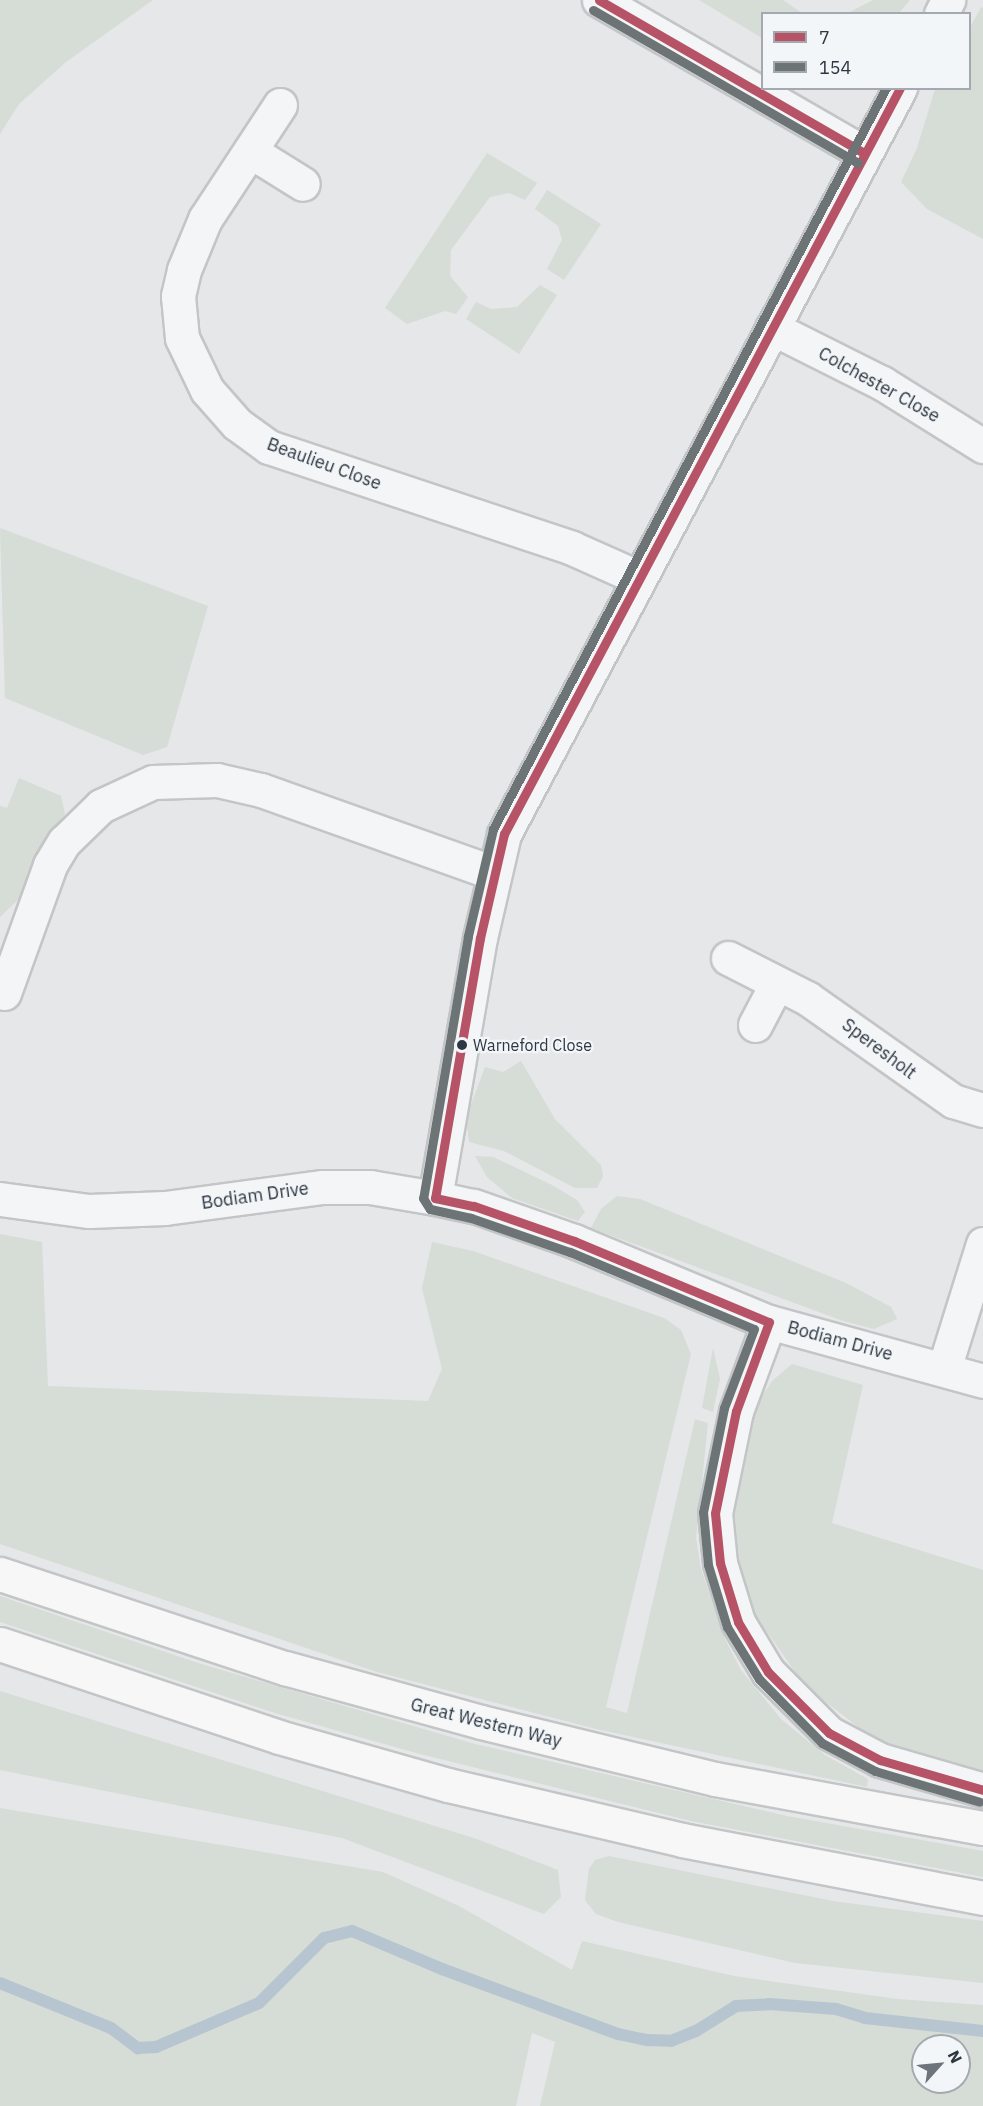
<!DOCTYPE html>
<html>
<head>
<meta charset="utf-8">
<style>
  body { margin:0 }
  #map { position:relative; width:983px; height:2106px; overflow:hidden; background:#e5e7e9; font-family:"IBM Plex Sans",sans-serif }
  div>[style] { position:absolute }
  .green>* { inset:0; background:#d6dcd6 }
  .stream>* { height:12px; margin:-6px; padding:0 6px; transform-origin:6px; border-radius:6px; background:#b7c5d0 }
  .roads { filter:drop-shadow(2px 0 #c3c5c7) drop-shadow(-2px 0 #c3c5c7) drop-shadow(0 2px #c3c5c7) drop-shadow(0 -2px #c3c5c7) }
  .street>* { height:33px; margin:-16.5px; padding:0 16.5px; transform-origin:16.5px; border-radius:16.5px; background:#f4f5f6 }
  .primary>* { height:33px; margin:-16.5px; padding:0 16.5px; transform-origin:16.5px; border-radius:16.5px; background:#f7f7f8 }
  .bus-1>* { height:9px; margin:-4.5px; padding:0 4.5px; transform-origin:4.5px; border-radius:4.5px; background:#b75366 }
  .bus-2>* { height:9px; margin:-4.5px; padding:0 4.5px; transform-origin:4.5px; border-radius:4.5px; background:#6c7476 }
  .dots>* { width:16px; height:16px; translate:-50% -50%; box-sizing:border-box; border:3px solid #f3f6f8; border-radius:50% }
  span { translate:-50% -50%; white-space:nowrap; text-align:center; line-height:1.15; -webkit-text-stroke:4.5px #f3f6f8; paint-order:stroke }
  .bus-label { font-size:16px; color:#2d3641 }
  .left { translate:0 -50%; text-align:left }
  .street-label { font-size:18px; color:#2d3641 }
  .legend { position:absolute; left:761px; top:12px; width:210px; height:78px; box-sizing:border-box; background:#f3f6f8; border:2px solid #a4a9af; margin:0; padding:8px 10px; list-style:none; font-size:18px; color:#2d3641 }
  .legend li { display:flex; align-items:center; gap:12px; height:30px }
  .legend b { width:30px; border:2px solid #a4a9af }
  .north { position:absolute; left:911px; top:2034px; width:60px; height:60px; box-sizing:border-box; background:#f3f6f8; border:2px solid #a4a9af; border-radius:50%; rotate:63deg; font-size:16px; font-weight:700; line-height:24px; text-align:center; color:#2d3641 }
  .north::after { content:''; display:block; margin:auto; width:21px; height:27px; background:#6d747c; clip-path:polygon(50% 0,100% 100%,50% 72%,0 100%) }
</style>
</head>
<body>
<div id="map">
  <div class="green">
    <i style="clip-path:polygon(0 0,153px 0,66px 62px,19px 104px,0 134px)"></i>
    <i style="clip-path:polygon(699px 0,783px 0,802px 13px,762px 14px,762px 38px)"></i>
    <i style="clip-path:polygon(873px 0,910px 0,899px 13px,848px 13px)"></i>
    <i style="clip-path:polygon(982px 6px,983px 9px,983px 239px,927px 209px,901px 182px,917px 148px,935px 89px,970px 88px,970px 27px)"></i>
    <i style="clip-path:polygon(487px 153px,537px 183px,525px 200px,509px 193px,490px 197px,451px 250px,450px 276px,468px 297px,456px 314px,445px 311px,407px 324px,385px 308px)"></i>
    <i style="clip-path:polygon(547px 190px,601px 224px,564px 280px,547px 269px,562px 240px,558px 226px,535px 209px)"></i>
    <i style="clip-path:polygon(540px 285px,557px 295px,519px 354px,466px 319px,476px 302px,491px 309px,517px 307px)"></i>
    <i style="clip-path:polygon(0 528px,208px 606px,167px 747px,143px 755px,5px 698px)"></i>
    <i style="clip-path:polygon(19px 778px,61px 796px,65px 814px,44px 841px,20px 898px,0 917px,0 806px,7px 808px)"></i>
    <i style="clip-path:polygon(521px 1061px,555px 1119px,601px 1165px,603px 1176px,597px 1188px,575px 1188px,504px 1151px,469px 1142px,466px 1118px,485px 1067px,503px 1072px)"></i>
    <i style="clip-path:polygon(475px 1156px,493px 1157px,552px 1185px,577px 1200px,585px 1212px,578px 1221px,512px 1198px,487px 1177px)"></i>
    <i style="clip-path:polygon(617px 1196px,640px 1199px,846px 1283px,891px 1307px,897px 1319px,874px 1329px,843px 1321px,591px 1228px,601px 1209px)"></i>
    <i style="clip-path:polygon(0 1234px,42px 1242px,48px 1386px,428px 1401px,442px 1369px,422px 1288px,432px 1242px,473px 1251px,664px 1318px,681px 1330px,691px 1354px,606px 1707px,627px 1713px,695px 1419px,708px 1423px,696px 1538px,701px 1569px,725px 1639px,741px 1670px,781px 1719px,825px 1755px,868px 1779px,867px 1787px,596px 1729px,377px 1672px,0 1544px)"></i>
    <i style="clip-path:polygon(713px 1348px,720px 1379px,713px 1412px,702px 1408px)"></i>
    <i style="clip-path:polygon(792px 1364px,863px 1385px,832px 1523px,983px 1570px,983px 1772px,916px 1757px,862px 1730px,805px 1686px,751px 1609px,733px 1537px,733px 1505px,748px 1428px,759px 1401px,772px 1381px)"></i>
    <i style="clip-path:polygon(0 1596px,198px 1663px,475px 1744px,787px 1816px,983px 1851px,983px 1877px,691px 1821px,416px 1753px,275px 1713px,0 1622px)"></i>
    <i style="clip-path:polygon(0 1691px,477px 1839px,558px 1870px,561px 1897px,544px 1914px,342px 1838px,0 1770px)"></i>
    <i style="clip-path:polygon(evenodd,0 1808px,383px 1872px,459px 1906px,572px 1970px,582px 1941px,734px 1976px,897px 1999px,983px 2005px,983px 2106px,540px 2106px,555px 2042px,532px 2033px,516px 2106px,0 2106px,0 1808px,923px 2046px,959px 2046px,959px 2082px,923px 2082px,923px 2046px)"></i>
    <i style="clip-path:polygon(609px 1856px,833px 1901px,983px 1921px,983px 1983px,795px 1963px,618px 1922px,596px 1914px,585px 1900px,589px 1869px,595px 1860px)"></i>
  </div>
  <div class="stream">
    <i style="left:0;top:1983px;width:120px;rotate:22.1deg"></i>
    <i style="left:111px;top:2028px;width:34px;rotate:37deg"></i>
    <i style="left:138px;top:2048px;width:18px;rotate:-3deg"></i>
    <i style="left:156px;top:2047px;width:112px;rotate:-23.1deg"></i>
    <i style="left:259px;top:2003px;width:92px;rotate:-45deg"></i>
    <i style="left:324px;top:1938px;width:29px;rotate:-14deg"></i>
    <i style="left:352px;top:1931px;width:98px;rotate:22.9deg"></i>
    <i style="left:442px;top:1969px;width:188px;rotate:20.3deg"></i>
    <i style="left:618px;top:2034px;width:30px;rotate:12deg"></i>
    <i style="left:647px;top:2040px;width:24px;rotate:2deg"></i>
    <i style="left:671px;top:2041px;width:27px;rotate:-22deg"></i>
    <i style="left:696px;top:2031px;width:47px;rotate:-32deg"></i>
    <i style="left:736px;top:2006px;width:33px;rotate:-3deg"></i>
    <i style="left:769px;top:2004px;width:67px;rotate:4.3deg"></i>
    <i style="left:836px;top:2009px;width:30px;rotate:17deg"></i>
    <i style="left:865px;top:2018px;width:119px;rotate:6.3deg"></i>
  </div>
  <div class="roads">
    <div class="street">
      <i style="left:599px;top:0;width:306px;rotate:30deg"></i>
      <i style="left:941px;top:14px;width:16px;rotate:-63deg"></i>
      <i style="left:280px;top:105px;width:136px;rotate:123.3deg"></i>
      <i style="left:205px;top:219px;width:55px;rotate:112.4deg"></i>
      <i style="left:184px;top:270px;width:27px;rotate:103deg"></i>
      <i style="left:178px;top:296px;width:42px;rotate:84.6deg"></i>
      <i style="left:182px;top:338px;width:58px;rotate:64.3deg"></i>
      <i style="left:207px;top:390px;width:45px;rotate:48.6deg"></i>
      <i style="left:237px;top:424px;width:39px;rotate:36deg"></i>
      <i style="left:269px;top:447px;width:319px;rotate:18.4deg"></i>
      <i style="left:572px;top:548px;width:71px;rotate:24deg"></i>
      <i style="left:250px;top:151px;width:62px;rotate:31.9deg"></i>
      <i style="left:772px;top:328px;width:123px;rotate:26.6deg"></i>
      <i style="left:882px;top:383px;width:119px;rotate:32deg"></i>
      <i style="left:728px;top:958px;width:89px;rotate:26.9deg"></i>
      <i style="left:807px;top:998px;width:179px;rotate:35.2deg"></i>
      <i style="left:953px;top:1101px;width:31px;rotate:17deg"></i>
      <i style="left:4px;top:993px;width:136px;rotate:-70.2deg"></i>
      <i style="left:50px;top:865px;width:27px;rotate:-59deg"></i>
      <i style="left:64px;top:842px;width:52px;rotate:-44.2deg"></i>
      <i style="left:101px;top:806px;width:57px;rotate:-24.8deg"></i>
      <i style="left:153px;top:782px;width:64px;rotate:-1.8deg"></i>
      <i style="left:217px;top:780px;width:45px;rotate:12.8deg"></i>
      <i style="left:261px;top:790px;width:247px;rotate:19.6deg"></i>
      <i style="left:755px;top:1025px;width:47px;rotate:-62.4deg"></i>
      <i style="left:435px;top:1198px;width:264px;rotate:-80.2deg"></i>
      <i style="left:480px;top:938px;width:107px;rotate:-77deg"></i>
      <i style="left:504px;top:834px;width:845px;rotate:-62.04deg"></i>
      <i style="left:0;top:1199px;width:90px;rotate:7.7deg"></i>
      <i style="left:89px;top:1211px;width:76px;rotate:-2.3deg"></i>
      <i style="left:165px;top:1208px;width:159px;rotate:-7.6deg"></i>
      <i style="left:323px;top:1187px;width:47px"></i>
      <i style="left:370px;top:1187px;width:66px;rotate:9.6deg"></i>
      <i style="left:435px;top:1198px;width:40px;rotate:12deg"></i>
      <i style="left:474px;top:1206px;width:106px;rotate:19.3deg"></i>
      <i style="left:574px;top:1241px;width:211px;rotate:22.6deg"></i>
      <i style="left:769px;top:1322px;width:222px;rotate:15.4deg"></i>
      <i style="left:769px;top:1322px;width:95px;rotate:110.3deg"></i>
      <i style="left:736px;top:1411px;width:104px;rotate:101.6deg"></i>
      <i style="left:715px;top:1513px;width:50px;rotate:84.3deg"></i>
      <i style="left:720px;top:1563px;width:62px;rotate:73deg"></i>
      <i style="left:738px;top:1622px;width:58px;rotate:59deg"></i>
      <i style="left:768px;top:1672px;width:86px;rotate:45deg"></i>
      <i style="left:829px;top:1733px;width:58px;rotate:27.9deg"></i>
      <i style="left:880px;top:1760px;width:107px;rotate:16.2deg"></i>
      <i style="left:944px;top:1369px;width:131px;rotate:-72.7deg"></i>
    </div>
    <div class="primary">
      <i style="left:0;top:1574px;width:300px;rotate:18.3deg"></i>
      <i style="left:285px;top:1668px;width:203px;rotate:15.4deg"></i>
      <i style="left:481px;top:1722px;width:241px;rotate:13.7deg"></i>
      <i style="left:715px;top:1779px;width:272px;rotate:10.4deg"></i>
      <i style="left:0;top:1644px;width:294px;rotate:18.4deg"></i>
      <i style="left:279px;top:1737px;width:176px;rotate:15.9deg"></i>
      <i style="left:448px;top:1785px;width:240px;rotate:13.2deg"></i>
      <i style="left:682px;top:1840px;width:307px;rotate:10.9deg"></i>
    </div>
  </div>
  <div class="bus-1">
    <i style="left:599px;top:0;width:306px;rotate:30deg"></i>
    <i style="left:900px;top:88px;width:845px;rotate:117.96deg"></i>
    <i style="left:504px;top:834px;width:107px;rotate:103deg"></i>
    <i style="left:480px;top:938px;width:264px;rotate:99.8deg"></i>
    <i style="left:435px;top:1198px;width:40px;rotate:12deg"></i>
    <i style="left:474px;top:1206px;width:106px;rotate:19.3deg"></i>
    <i style="left:574px;top:1241px;width:211px;rotate:22.6deg"></i>
    <i style="left:769px;top:1322px;width:95px;rotate:110.3deg"></i>
    <i style="left:736px;top:1411px;width:104px;rotate:101.6deg"></i>
    <i style="left:715px;top:1513px;width:50px;rotate:84.3deg"></i>
    <i style="left:720px;top:1563px;width:62px;rotate:73deg"></i>
    <i style="left:738px;top:1622px;width:58px;rotate:59deg"></i>
    <i style="left:768px;top:1672px;width:86px;rotate:45deg"></i>
    <i style="left:829px;top:1733px;width:58px;rotate:27.9deg"></i>
    <i style="left:880px;top:1760px;width:107px;rotate:16.2deg"></i>
  </div>
  <div class="bus-2">
    <i style="left:593px;top:10px;width:306px;rotate:30deg"></i>
    <i style="left:886px;top:88px;width:839px;rotate:117.94deg"></i>
    <i style="left:493px;top:829px;width:110px;rotate:103.2deg"></i>
    <i style="left:468px;top:936px;width:266px;rotate:99.7deg"></i>
    <i style="left:423px;top:1198px;width:13px;rotate:58deg"></i>
    <i style="left:430px;top:1209px;width:42px;rotate:12.4deg"></i>
    <i style="left:471px;top:1218px;width:105px;rotate:19deg"></i>
    <i style="left:570px;top:1252px;width:199px;rotate:22.7deg"></i>
    <i style="left:754px;top:1329px;width:85px;rotate:110.8deg"></i>
    <i style="left:724px;top:1408px;width:106px;rotate:101.4deg"></i>
    <i style="left:703px;top:1512px;width:53px;rotate:84.6deg"></i>
    <i style="left:708px;top:1565px;width:65px;rotate:73deg"></i>
    <i style="left:727px;top:1627px;width:61px;rotate:58.4deg"></i>
    <i style="left:759px;top:1679px;width:90px;rotate:45.5deg"></i>
    <i style="left:822px;top:1743px;width:60px;rotate:27.8deg"></i>
    <i style="left:875px;top:1771px;width:109px;rotate:16.4deg"></i>
  </div>
  <div class="dots">
    <i style="left:462px;top:1045px;background:#2d3641"></i>
  </div>
  <div class="bus-label">
    <span class="left" style="left:473px;top:1045px">Warneford Close</span>
  </div>
  <div class="street-label">
    <span style="left:879px;top:385px;rotate:29deg">Colchester Close</span>
    <span style="left:324px;top:464px;rotate:20deg">Beaulieu Close</span>
    <span style="left:879px;top:1049px;rotate:37deg">Speresholt</span>
    <span style="left:255px;top:1196px;rotate:-8deg">Bodiam Drive</span>
    <span style="left:840px;top:1341px;rotate:15deg">Bodiam Drive</span>
    <span style="left:486px;top:1723px;rotate:14deg">Great Western Way</span>
  </div>
  <ul class="legend">
  <li><b style="height:8px;background:#b75366"></b>7</li>
  <li><b style="height:8px;background:#6c7476"></b>154</li>
  </ul>
  <div class="north">N</div>
</div>
</body>
</html>
